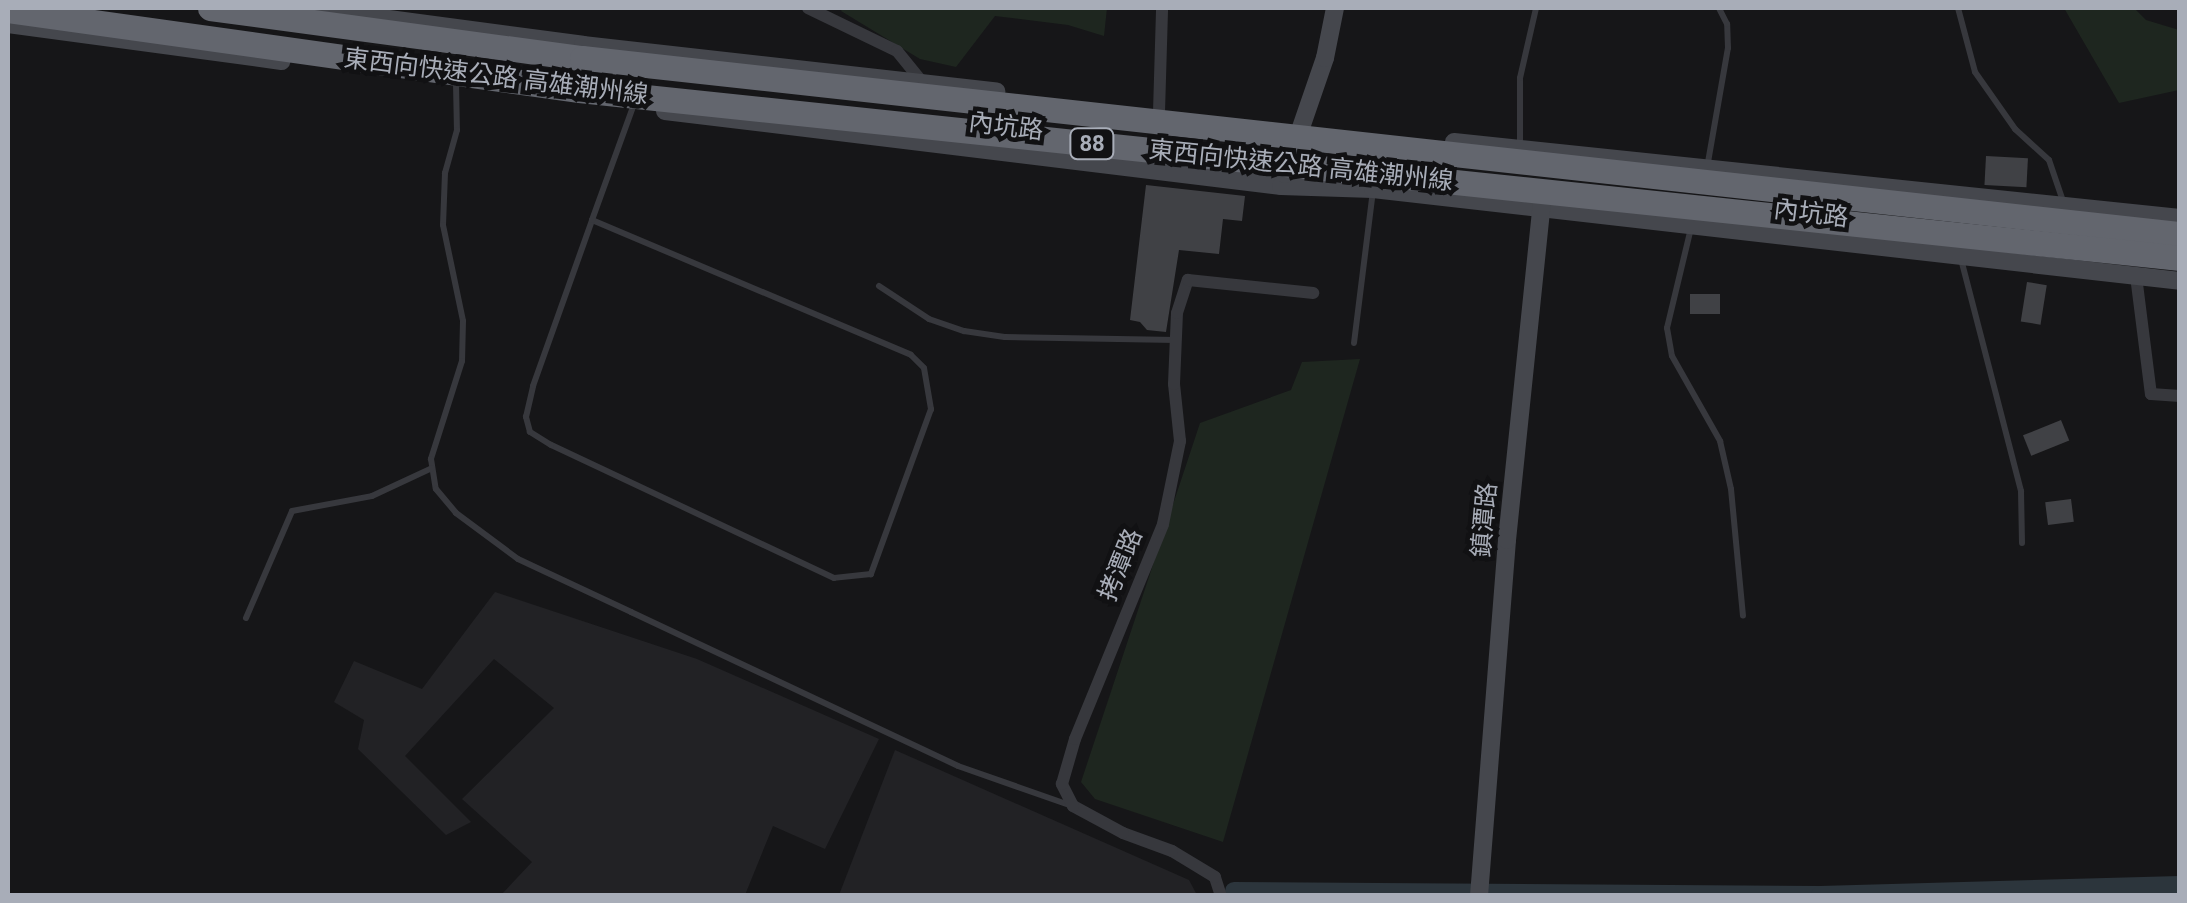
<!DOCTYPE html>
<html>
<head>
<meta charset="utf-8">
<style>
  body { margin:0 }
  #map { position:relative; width:2187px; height:903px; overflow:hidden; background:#161618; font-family:Roboto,"Noto Sans TC",sans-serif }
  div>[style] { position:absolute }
  .built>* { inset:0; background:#222225 }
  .green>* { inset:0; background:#1e261f }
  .canal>* { height:18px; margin:-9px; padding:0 9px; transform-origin:9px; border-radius:9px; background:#2c353c }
  .building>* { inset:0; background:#404145; transform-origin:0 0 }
  .lane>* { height:6px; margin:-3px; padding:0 3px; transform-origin:3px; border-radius:3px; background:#37383d }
  .street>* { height:12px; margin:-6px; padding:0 6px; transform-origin:6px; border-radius:6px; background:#37383d }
  .secondary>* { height:18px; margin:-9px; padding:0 9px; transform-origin:9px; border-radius:9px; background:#45474d }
  .highway-bridge>* { height:25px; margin:-12.5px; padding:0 12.5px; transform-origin:12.5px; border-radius:12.5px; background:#63666e }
  span { translate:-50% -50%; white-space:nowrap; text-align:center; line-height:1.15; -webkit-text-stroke:9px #111113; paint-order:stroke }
  .shield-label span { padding:2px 8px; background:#111113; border:2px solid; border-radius:8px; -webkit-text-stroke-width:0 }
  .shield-label { font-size:22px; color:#a8adb8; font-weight:700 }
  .street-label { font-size:25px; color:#a8adb8 }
  .frame { position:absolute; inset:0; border:10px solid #a8adb8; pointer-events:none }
</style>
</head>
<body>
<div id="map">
  <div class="built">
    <i style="clip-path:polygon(495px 592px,697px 659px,879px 739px,825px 849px,773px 826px,745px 895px,501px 895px,532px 862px,462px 799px,554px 708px,494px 659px,405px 756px,471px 822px,446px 835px,358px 749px,364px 720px,334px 702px,354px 661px,422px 689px)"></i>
    <i style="clip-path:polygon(895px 750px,1189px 880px,1197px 895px,839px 895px)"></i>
  </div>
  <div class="green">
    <i style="clip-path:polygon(843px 8px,1107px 8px,1104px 36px,1068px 25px,995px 16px,956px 67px,920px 59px,841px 11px)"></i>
    <i style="clip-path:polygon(2064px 8px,2134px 8px,2146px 20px,2179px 30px,2179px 90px,2119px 103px)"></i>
    <i style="clip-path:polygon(1360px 359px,1223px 842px,1095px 799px,1081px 782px,1200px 423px,1291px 390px,1302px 362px)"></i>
  </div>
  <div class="canal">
    <i style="left:1234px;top:891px;width:586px;rotate:0.39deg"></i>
    <i style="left:1820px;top:895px;width:360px;rotate:-1.6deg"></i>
  </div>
  <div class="building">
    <i style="left:1986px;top:156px;width:42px;height:29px;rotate:3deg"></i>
    <i style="clip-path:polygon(1146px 185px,1245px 196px,1242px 221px,1223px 219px,1219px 254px,1179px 250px,1166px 332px,1147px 330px,1140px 322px,1130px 320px)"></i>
    <i style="left:2027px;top:282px;width:20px;height:40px;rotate:9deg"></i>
    <i style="left:1720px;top:294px;width:20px;height:30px;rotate:90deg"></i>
    <i style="left:2061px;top:420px;width:22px;height:41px;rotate:68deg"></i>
    <i style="left:2071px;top:499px;width:23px;height:26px;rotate:83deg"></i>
  </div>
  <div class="lane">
    <i style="left:1958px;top:8px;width:66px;rotate:75.1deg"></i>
    <i style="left:1975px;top:72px;width:70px;rotate:54.9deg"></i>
    <i style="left:2015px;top:129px;width:46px;rotate:42.4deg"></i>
    <i style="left:2049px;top:160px;width:46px;rotate:71.2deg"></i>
    <i style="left:456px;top:84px;width:46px;rotate:88.8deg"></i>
    <i style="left:457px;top:130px;width:45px;rotate:105.6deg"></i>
    <i style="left:445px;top:173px;width:52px;rotate:92.2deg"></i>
    <i style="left:443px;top:225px;width:98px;rotate:78.2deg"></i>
    <i style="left:463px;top:321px;width:40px;rotate:91.4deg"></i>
    <i style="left:462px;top:361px;width:103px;rotate:107.6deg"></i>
    <i style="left:431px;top:459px;width:30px;rotate:81deg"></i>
    <i style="left:436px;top:489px;width:31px;rotate:50deg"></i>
    <i style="left:456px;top:513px;width:77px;rotate:36.6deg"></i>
    <i style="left:518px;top:559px;width:125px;rotate:25.1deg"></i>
    <i style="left:631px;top:612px;width:361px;rotate:25.2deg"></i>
    <i style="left:958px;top:766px;width:121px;rotate:19.3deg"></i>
    <i style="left:1520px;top:146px;width:68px;rotate:-90deg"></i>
    <i style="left:1520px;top:78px;width:72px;rotate:-77.1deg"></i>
    <i style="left:1707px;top:168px;width:122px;rotate:-80.1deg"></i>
    <i style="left:1728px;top:48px;width:24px;rotate:-92deg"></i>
    <i style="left:1727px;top:24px;width:18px;rotate:-117deg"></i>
    <i style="left:592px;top:220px;width:346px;rotate:22.9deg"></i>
    <i style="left:911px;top:355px;width:18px;rotate:45deg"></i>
    <i style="left:924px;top:368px;width:42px;rotate:80.3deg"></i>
    <i style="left:931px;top:409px;width:176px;rotate:110deg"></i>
    <i style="left:871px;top:574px;width:37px;rotate:174deg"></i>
    <i style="left:834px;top:578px;width:313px;rotate:-154.8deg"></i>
    <i style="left:551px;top:445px;width:25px;rotate:-148deg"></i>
    <i style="left:530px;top:432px;width:16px;rotate:-105deg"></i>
    <i style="left:526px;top:417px;width:32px;rotate:-77deg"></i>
    <i style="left:533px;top:386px;width:176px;rotate:-70.4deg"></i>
    <i style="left:592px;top:220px;width:120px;rotate:-70.1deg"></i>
    <i style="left:1691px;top:228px;width:103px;rotate:103.5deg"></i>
    <i style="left:1667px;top:328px;width:28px;rotate:80deg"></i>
    <i style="left:1672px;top:356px;width:98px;rotate:60.5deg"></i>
    <i style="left:1720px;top:441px;width:49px;rotate:77.1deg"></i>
    <i style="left:1731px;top:489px;width:127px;rotate:84.6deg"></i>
    <i style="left:1961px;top:259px;width:240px;rotate:75.5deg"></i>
    <i style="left:2021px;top:491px;width:52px;rotate:88.9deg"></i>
    <i style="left:879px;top:286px;width:60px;rotate:33.4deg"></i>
    <i style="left:929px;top:319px;width:37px;rotate:19deg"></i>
    <i style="left:964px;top:331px;width:41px;rotate:8.3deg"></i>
    <i style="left:1005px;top:337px;width:171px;rotate:1deg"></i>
    <i style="left:1354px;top:343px;width:153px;rotate:-82.9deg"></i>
    <i style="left:246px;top:618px;width:116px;rotate:-66.7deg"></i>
    <i style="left:292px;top:511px;width:81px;rotate:-10.6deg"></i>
    <i style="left:372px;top:496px;width:66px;rotate:-25deg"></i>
  </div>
  <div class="street">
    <i style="left:808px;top:8px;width:99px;rotate:25.8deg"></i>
    <i style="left:897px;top:51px;width:40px;rotate:51deg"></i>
    <i style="left:1159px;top:112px;width:104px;rotate:-88.3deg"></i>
    <i style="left:2136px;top:276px;width:119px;rotate:82.8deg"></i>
    <i style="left:2151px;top:394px;width:29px;rotate:4deg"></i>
    <i style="left:1221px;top:896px;width:20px;rotate:-108deg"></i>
    <i style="left:1215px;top:877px;width:50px;rotate:-148.8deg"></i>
    <i style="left:1172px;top:851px;width:52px;rotate:-159.8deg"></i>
    <i style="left:1123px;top:833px;width:57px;rotate:-151.6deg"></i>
    <i style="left:1073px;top:806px;width:25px;rotate:-117deg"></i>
    <i style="left:1062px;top:784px;width:47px;rotate:-73.9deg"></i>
    <i style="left:1075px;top:739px;width:232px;rotate:-67.7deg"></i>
    <i style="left:1163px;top:524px;width:85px;rotate:-78.4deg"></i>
    <i style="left:1180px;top:441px;width:57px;rotate:-96deg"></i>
    <i style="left:1174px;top:384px;width:71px;rotate:-87.6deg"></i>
    <i style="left:1177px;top:313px;width:35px;rotate:-72deg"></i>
    <i style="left:1188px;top:280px;width:126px;rotate:5.9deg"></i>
  </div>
  <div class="secondary">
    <i style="left:307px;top:8px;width:278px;rotate:7.6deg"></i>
    <i style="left:583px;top:45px;width:416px;rotate:6.4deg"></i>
    <i style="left:8px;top:24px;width:276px;rotate:7.7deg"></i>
    <i style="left:665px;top:111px;width:621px;rotate:6.94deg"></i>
    <i style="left:1281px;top:186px;width:92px;rotate:1.9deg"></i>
    <i style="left:1373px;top:189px;width:812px;rotate:6.5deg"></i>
    <i style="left:1454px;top:142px;width:730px;rotate:5.98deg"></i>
    <i style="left:1285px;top:174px;width:123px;rotate:-71deg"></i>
    <i style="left:1325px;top:58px;width:51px;rotate:-78.7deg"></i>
    <i style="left:1479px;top:896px;width:357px;rotate:-85.5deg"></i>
    <i style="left:1507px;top:540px;width:341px;rotate:-84.1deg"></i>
  </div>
  <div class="highway-bridge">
    <i style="left:210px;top:8px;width:375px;rotate:7.7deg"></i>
    <i style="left:582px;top:58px;width:1608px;rotate:6.29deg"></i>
    <i style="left:8px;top:10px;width:577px;rotate:7.98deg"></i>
    <i style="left:579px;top:90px;width:1610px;rotate:5.99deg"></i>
  </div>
  <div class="shield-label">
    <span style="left:1092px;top:144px">88</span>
  </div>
  <div class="street-label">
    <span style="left:496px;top:77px;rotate:7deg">東西向快速公路 高雄潮州線</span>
    <span style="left:1006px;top:127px;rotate:7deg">內坑路</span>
    <span style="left:1301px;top:166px;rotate:6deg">東西向快速公路 高雄潮州線</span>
    <span style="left:1811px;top:214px;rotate:7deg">內坑路</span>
    <span style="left:1485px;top:520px;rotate:-85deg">鎮潭路</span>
    <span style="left:1121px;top:565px;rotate:-68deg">拷潭路</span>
  </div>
  <div class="frame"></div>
</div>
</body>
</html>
